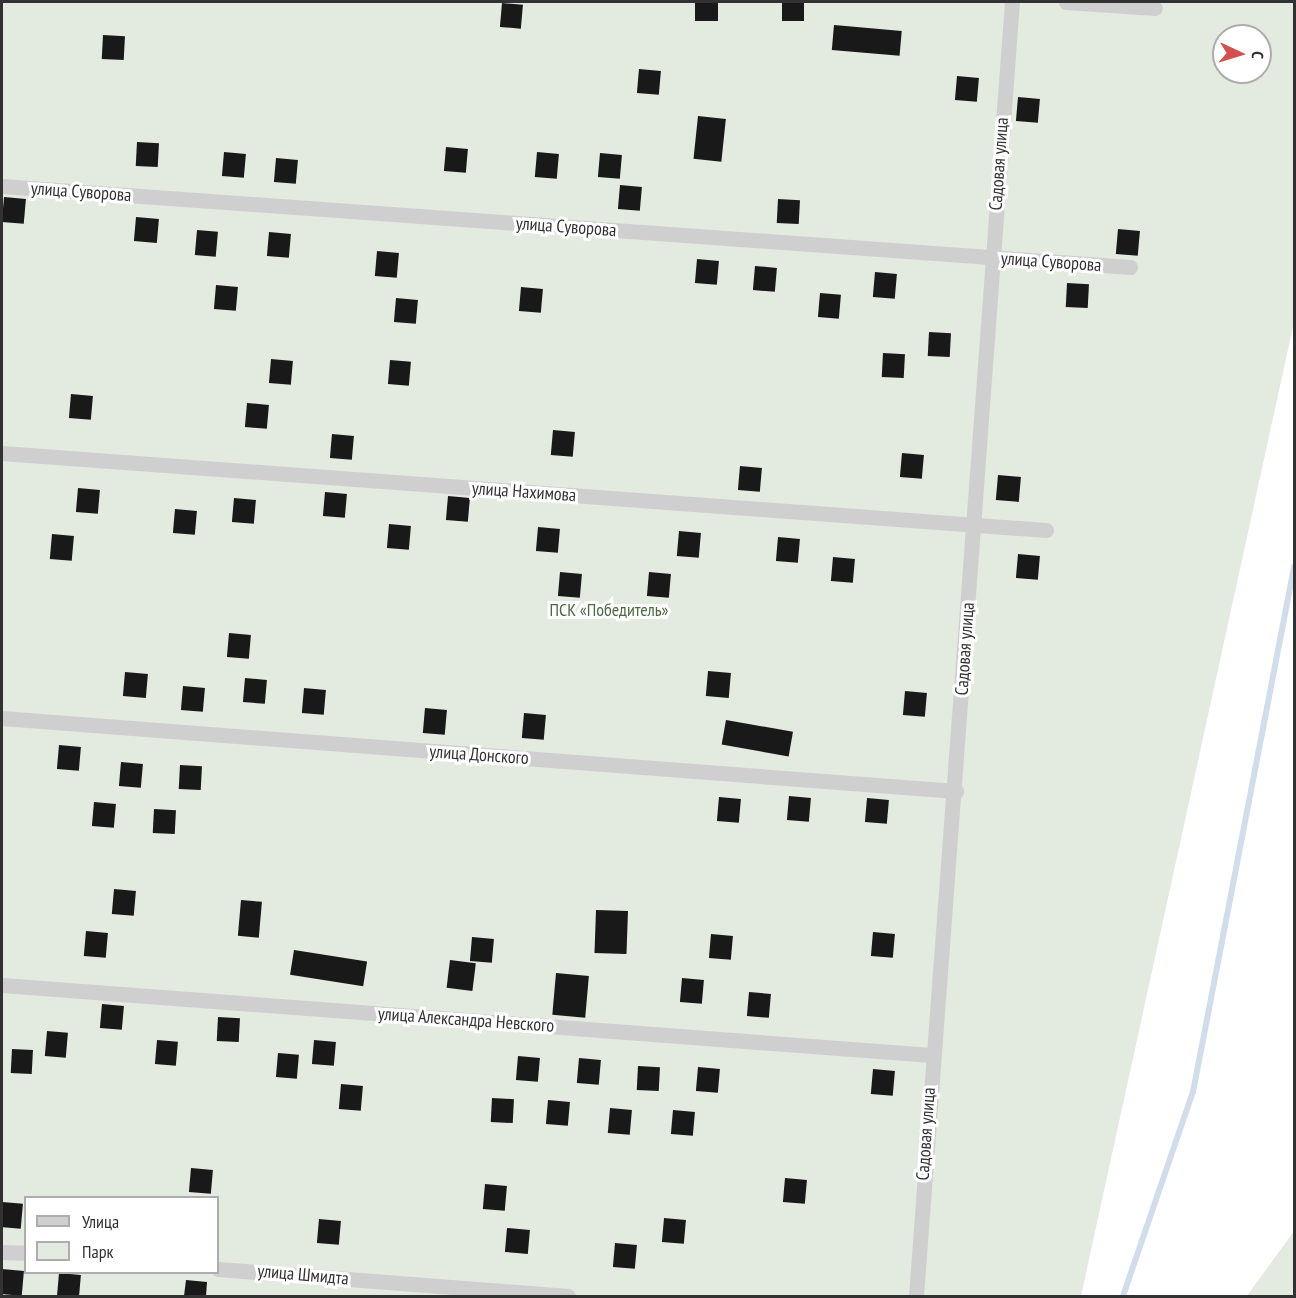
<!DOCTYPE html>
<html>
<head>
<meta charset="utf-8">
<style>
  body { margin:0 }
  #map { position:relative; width:1296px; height:1298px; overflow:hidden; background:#fff; font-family:"PT Sans Narrow",sans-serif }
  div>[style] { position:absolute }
  .green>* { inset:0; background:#e3eadf }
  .stream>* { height:6px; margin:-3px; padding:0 3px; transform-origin:3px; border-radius:3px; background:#d1ddea }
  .building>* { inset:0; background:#191919; transform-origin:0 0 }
  .minor>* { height:15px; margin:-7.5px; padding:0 7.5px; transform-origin:7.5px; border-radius:7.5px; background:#cfcfcf }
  span { translate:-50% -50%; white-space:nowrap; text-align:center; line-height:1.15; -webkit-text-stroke:6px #fff; paint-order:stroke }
  .street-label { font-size:18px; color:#323232 }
  .park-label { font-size:18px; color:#506943 }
  .frame { position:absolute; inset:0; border:3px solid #323232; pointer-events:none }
  .legend { position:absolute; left:24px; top:1196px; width:195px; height:78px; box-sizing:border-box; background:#fff; border:2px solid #adadad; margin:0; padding:8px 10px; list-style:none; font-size:18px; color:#323232 }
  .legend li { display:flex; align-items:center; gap:12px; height:30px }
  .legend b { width:30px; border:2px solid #adadad }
  .north { position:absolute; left:1212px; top:24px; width:60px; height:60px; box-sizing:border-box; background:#fff; border:2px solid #adadad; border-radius:50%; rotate:94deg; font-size:16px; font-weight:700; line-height:24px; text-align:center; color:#323232 }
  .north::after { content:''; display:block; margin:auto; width:21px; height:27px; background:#d3514a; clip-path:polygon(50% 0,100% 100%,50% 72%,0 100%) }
</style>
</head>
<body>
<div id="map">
  <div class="green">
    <i style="clip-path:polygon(evenodd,2px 2px,1294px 2px,1294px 322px,1081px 1296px,2px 1296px,2px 2px,1224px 36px,1260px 36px,1260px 72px,1224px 72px,1224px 36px,2px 2px,26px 1198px,218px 1198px,218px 1272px,26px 1272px,26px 1198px)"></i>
    <i style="clip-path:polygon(1294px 1231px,1294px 1296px,1246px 1296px,1247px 1296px)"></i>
  </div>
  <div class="stream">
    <i style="left:1123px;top:1296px;width:216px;rotate:-71.1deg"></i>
    <i style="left:1193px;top:1092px;width:535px;rotate:-79.11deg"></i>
  </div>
  <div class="building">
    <i style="left:695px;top:2px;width:23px;height:19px"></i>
    <i style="left:782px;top:2px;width:22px;height:19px"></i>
    <i style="left:502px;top:3px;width:21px;height:24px;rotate:5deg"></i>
    <i style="left:834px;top:25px;width:68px;height:25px;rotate:5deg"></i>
    <i style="left:103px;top:35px;width:22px;height:24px;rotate:3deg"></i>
    <i style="left:639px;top:69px;width:22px;height:24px;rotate:5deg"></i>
    <i style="left:957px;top:76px;width:22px;height:24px;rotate:5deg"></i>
    <i style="left:1018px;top:97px;width:22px;height:24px;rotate:5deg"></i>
    <i style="left:698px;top:116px;width:28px;height:43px;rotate:6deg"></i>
    <i style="left:137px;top:142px;width:22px;height:24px;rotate:3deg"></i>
    <i style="left:446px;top:147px;width:22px;height:24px;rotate:5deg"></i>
    <i style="left:224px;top:152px;width:22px;height:24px;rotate:5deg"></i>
    <i style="left:537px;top:152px;width:22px;height:25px;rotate:5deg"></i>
    <i style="left:600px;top:153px;width:22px;height:24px;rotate:5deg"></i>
    <i style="left:276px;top:158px;width:22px;height:24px;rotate:5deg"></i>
    <i style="left:620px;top:185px;width:22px;height:24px;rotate:5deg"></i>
    <i style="left:4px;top:197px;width:22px;height:25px;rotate:5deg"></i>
    <i style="left:778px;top:199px;width:22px;height:24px;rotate:3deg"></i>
    <i style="left:136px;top:217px;width:23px;height:24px;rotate:5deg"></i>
    <i style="left:1118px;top:229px;width:22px;height:25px;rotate:5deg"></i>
    <i style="left:197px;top:230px;width:21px;height:25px;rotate:5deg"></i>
    <i style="left:269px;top:232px;width:22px;height:24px;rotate:5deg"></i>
    <i style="left:377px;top:251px;width:22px;height:25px;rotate:5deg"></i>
    <i style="left:697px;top:259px;width:22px;height:24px;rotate:5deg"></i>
    <i style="left:755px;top:266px;width:22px;height:24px;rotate:5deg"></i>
    <i style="left:875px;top:272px;width:22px;height:25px;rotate:5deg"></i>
    <i style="left:1067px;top:283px;width:22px;height:24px;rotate:3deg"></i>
    <i style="left:216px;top:285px;width:22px;height:24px;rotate:5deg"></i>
    <i style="left:521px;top:287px;width:22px;height:24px;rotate:5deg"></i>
    <i style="left:820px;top:293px;width:21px;height:24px;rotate:5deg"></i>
    <i style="left:396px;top:298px;width:22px;height:24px;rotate:5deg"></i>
    <i style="left:929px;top:332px;width:22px;height:24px;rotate:3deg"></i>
    <i style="left:883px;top:353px;width:22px;height:24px;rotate:3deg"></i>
    <i style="left:271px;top:359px;width:22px;height:24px;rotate:5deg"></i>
    <i style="left:390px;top:360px;width:21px;height:24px;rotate:5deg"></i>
    <i style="left:71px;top:394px;width:22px;height:24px;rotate:5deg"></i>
    <i style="left:247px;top:403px;width:22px;height:24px;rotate:5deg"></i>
    <i style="left:553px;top:430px;width:22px;height:25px;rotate:5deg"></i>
    <i style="left:332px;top:434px;width:22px;height:24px;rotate:5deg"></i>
    <i style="left:902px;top:453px;width:22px;height:24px;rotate:5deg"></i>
    <i style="left:740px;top:466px;width:22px;height:24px;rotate:5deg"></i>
    <i style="left:998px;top:475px;width:23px;height:25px;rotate:5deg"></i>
    <i style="left:78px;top:488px;width:22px;height:24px;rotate:5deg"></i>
    <i style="left:325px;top:492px;width:22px;height:24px;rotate:5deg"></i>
    <i style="left:448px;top:496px;width:22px;height:24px;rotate:5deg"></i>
    <i style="left:234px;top:498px;width:22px;height:24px;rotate:5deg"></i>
    <i style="left:175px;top:509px;width:22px;height:24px;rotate:5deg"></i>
    <i style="left:389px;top:524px;width:22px;height:24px;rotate:5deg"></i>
    <i style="left:538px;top:527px;width:22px;height:24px;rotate:5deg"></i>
    <i style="left:679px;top:531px;width:22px;height:25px;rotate:5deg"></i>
    <i style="left:52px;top:534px;width:22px;height:25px;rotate:5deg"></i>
    <i style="left:778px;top:537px;width:22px;height:24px;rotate:5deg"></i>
    <i style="left:1018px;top:554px;width:22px;height:24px;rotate:5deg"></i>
    <i style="left:833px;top:557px;width:22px;height:24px;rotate:5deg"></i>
    <i style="left:560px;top:572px;width:22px;height:24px;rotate:5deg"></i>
    <i style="left:649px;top:572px;width:22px;height:24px;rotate:5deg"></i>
    <i style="left:229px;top:633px;width:22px;height:24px;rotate:5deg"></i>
    <i style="left:708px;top:671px;width:23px;height:25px;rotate:5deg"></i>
    <i style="left:125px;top:672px;width:23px;height:24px;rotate:5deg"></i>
    <i style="left:245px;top:678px;width:22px;height:24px;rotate:5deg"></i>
    <i style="left:183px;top:686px;width:22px;height:24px;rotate:5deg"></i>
    <i style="left:304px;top:688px;width:22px;height:25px;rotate:5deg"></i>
    <i style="left:905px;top:691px;width:22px;height:24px;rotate:5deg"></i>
    <i style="left:425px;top:708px;width:22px;height:25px;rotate:5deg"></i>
    <i style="left:524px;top:713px;width:22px;height:25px;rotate:5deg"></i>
    <i style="left:726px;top:720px;width:68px;height:25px;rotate:10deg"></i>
    <i style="left:59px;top:745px;width:22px;height:24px;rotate:5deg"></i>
    <i style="left:121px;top:762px;width:22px;height:24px;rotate:5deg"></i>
    <i style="left:180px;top:765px;width:22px;height:24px;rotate:3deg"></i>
    <i style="left:789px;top:796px;width:22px;height:24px;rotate:5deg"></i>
    <i style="left:719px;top:797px;width:22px;height:24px;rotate:5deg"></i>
    <i style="left:867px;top:798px;width:22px;height:24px;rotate:5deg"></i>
    <i style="left:94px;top:802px;width:22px;height:24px;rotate:5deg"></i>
    <i style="left:154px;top:809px;width:22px;height:24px;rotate:3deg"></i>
    <i style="left:114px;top:889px;width:22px;height:25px;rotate:5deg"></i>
    <i style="left:241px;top:900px;width:21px;height:36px;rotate:5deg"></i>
    <i style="left:596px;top:910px;width:32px;height:43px;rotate:2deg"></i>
    <i style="left:86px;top:931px;width:22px;height:25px;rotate:5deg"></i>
    <i style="left:873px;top:932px;width:22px;height:24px;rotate:5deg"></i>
    <i style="left:711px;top:934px;width:22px;height:24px;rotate:5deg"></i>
    <i style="left:472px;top:937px;width:22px;height:24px;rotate:5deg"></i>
    <i style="left:294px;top:950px;width:74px;height:25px;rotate:9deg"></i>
    <i style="left:450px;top:960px;width:26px;height:28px;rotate:7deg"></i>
    <i style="left:556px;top:973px;width:33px;height:42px;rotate:5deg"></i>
    <i style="left:682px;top:978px;width:22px;height:24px;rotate:5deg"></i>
    <i style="left:749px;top:992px;width:22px;height:24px;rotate:5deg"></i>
    <i style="left:102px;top:1004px;width:22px;height:24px;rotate:5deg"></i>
    <i style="left:218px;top:1017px;width:22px;height:24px;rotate:3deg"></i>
    <i style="left:47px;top:1031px;width:21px;height:25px;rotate:5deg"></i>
    <i style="left:157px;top:1040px;width:21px;height:24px;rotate:5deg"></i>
    <i style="left:314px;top:1040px;width:22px;height:24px;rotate:5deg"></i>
    <i style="left:12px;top:1049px;width:21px;height:24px;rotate:3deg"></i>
    <i style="left:278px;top:1053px;width:21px;height:24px;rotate:5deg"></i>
    <i style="left:518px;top:1056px;width:22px;height:24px;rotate:5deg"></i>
    <i style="left:579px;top:1058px;width:22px;height:25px;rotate:5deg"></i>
    <i style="left:638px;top:1066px;width:22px;height:24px;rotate:3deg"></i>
    <i style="left:698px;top:1067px;width:22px;height:24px;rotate:5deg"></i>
    <i style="left:873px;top:1069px;width:22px;height:25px;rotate:5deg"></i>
    <i style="left:341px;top:1084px;width:22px;height:25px;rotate:5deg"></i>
    <i style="left:492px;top:1098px;width:22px;height:24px;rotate:3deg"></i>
    <i style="left:548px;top:1100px;width:22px;height:24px;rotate:5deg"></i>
    <i style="left:610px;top:1108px;width:22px;height:25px;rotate:5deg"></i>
    <i style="left:673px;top:1110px;width:22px;height:24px;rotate:5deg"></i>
    <i style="left:191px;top:1168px;width:22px;height:24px;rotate:5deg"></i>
    <i style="left:785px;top:1178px;width:22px;height:24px;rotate:5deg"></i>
    <i style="left:485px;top:1184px;width:22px;height:25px;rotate:5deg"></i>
    <i style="left:2px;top:1202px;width:21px;height:25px;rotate:5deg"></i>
    <i style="left:664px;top:1218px;width:22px;height:24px;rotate:5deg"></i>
    <i style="left:319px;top:1219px;width:22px;height:24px;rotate:5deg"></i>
    <i style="left:507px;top:1228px;width:23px;height:24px;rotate:5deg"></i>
    <i style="left:615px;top:1243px;width:22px;height:24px;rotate:5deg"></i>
    <i style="left:2px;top:1269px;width:22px;height:25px;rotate:5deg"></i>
    <i style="left:59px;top:1273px;width:22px;height:23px;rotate:5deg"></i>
    <i style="clip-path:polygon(186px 1280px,207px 1282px,206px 1296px,184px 1296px)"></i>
  </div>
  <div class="minor">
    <i style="left:1066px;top:2px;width:89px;rotate:3.9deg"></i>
    <i style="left:2px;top:186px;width:1131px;rotate:4.11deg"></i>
    <i style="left:2px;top:453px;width:1047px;rotate:4.22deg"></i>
    <i style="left:2px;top:718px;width:957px;rotate:4.38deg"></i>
    <i style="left:2px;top:985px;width:932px;rotate:4.31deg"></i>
    <i style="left:2px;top:1252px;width:24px;rotate:2deg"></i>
    <i style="left:218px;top:1269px;width:351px;rotate:4.4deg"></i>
    <i style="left:916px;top:1296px;width:1298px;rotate:-85.76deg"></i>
  </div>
  <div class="street-label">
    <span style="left:999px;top:164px;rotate:-86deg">Садовая улица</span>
    <span style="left:81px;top:192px;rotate:4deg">улица Суворова</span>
    <span style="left:566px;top:227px;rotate:4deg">улица Суворова</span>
    <span style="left:1051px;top:262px;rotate:4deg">улица Суворова</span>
    <span style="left:524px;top:492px;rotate:4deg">улица Нахимова</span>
    <span style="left:965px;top:649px;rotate:-86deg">Садовая улица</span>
    <span style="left:479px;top:755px;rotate:4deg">улица Донского</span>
    <span style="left:466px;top:1020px;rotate:4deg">улица Александра Невского</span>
    <span style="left:926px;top:1134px;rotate:-86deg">Садовая улица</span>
    <span style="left:303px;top:1275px;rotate:5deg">улица Шмидта</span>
  </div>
  <div class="park-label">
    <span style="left:609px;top:610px">ПСК «Победитель»</span>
  </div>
  <div class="frame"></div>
  <ul class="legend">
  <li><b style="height:8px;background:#cfcfcf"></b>Улица</li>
  <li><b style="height:16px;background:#e3eadf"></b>Парк</li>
  </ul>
  <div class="north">С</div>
</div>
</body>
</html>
